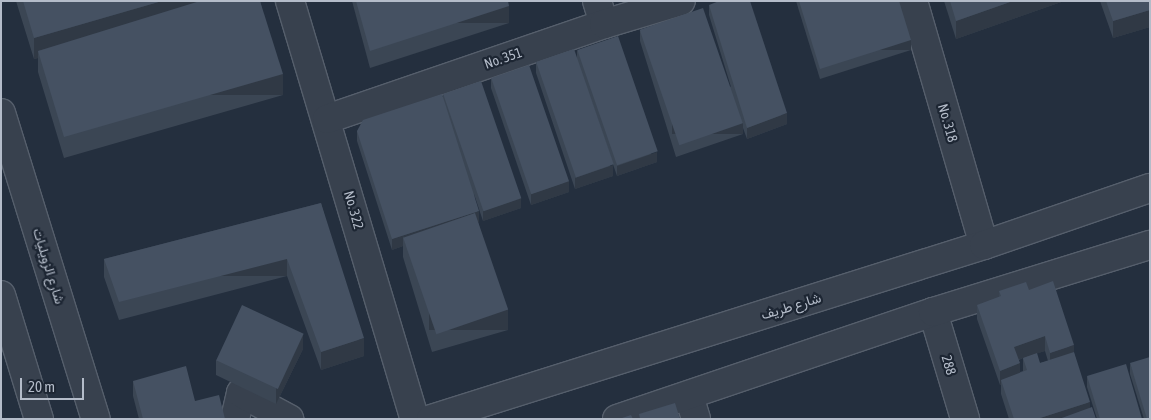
<!DOCTYPE html>
<html>
<head>
<meta charset="utf-8">
<style>
  body { margin:0 }
  #map { position:relative; width:1151px; height:420px; overflow:hidden; background:#242f3e; font-family:"Asap Condensed",Vazirmatn,sans-serif }
  div>[style] { position:absolute }
  .roads { filter:drop-shadow(1px 0 #565f6c) drop-shadow(-1px 0 #565f6c) drop-shadow(0 1px #565f6c) drop-shadow(0 -1px #565f6c) }
  .minor>* { height:28px; margin:-14px; padding:0 14px; transform-origin:14px; border-radius:14px; background:#38414e }
  .wall>* { inset:0; background:#3b4654 }
  .shaded-wall>* { inset:0; background:#303945; transform-origin:0 0 }
  .building>* { inset:0; background:#455162; transform-origin:0 0 }
  span { translate:-50% -50%; white-space:nowrap; text-align:center; line-height:1.15; -webkit-text-stroke:4.5px #1d2633; paint-order:stroke }
  .street-label { font-size:14px; color:#b4bcc9 }
  .frame { position:absolute; inset:0; border:2px solid #b4bcc9; pointer-events:none }
  .scale { position:absolute; left:20px; top:378px; width:64px; height:22px; box-sizing:border-box; border:2px solid #b4bcc9; border-top:0; padding-left:6px; font-size:15px; line-height:18px; white-space:nowrap; color:#b4bcc9; -webkit-text-stroke:4px #1d2633; paint-order:stroke }
</style>
</head>
<body>
<div id="map">
  <div class="roads">
    <div class="minor">
      <i style="left:290px;top:1px;width:436px;rotate:73.4deg"></i>
      <i style="left:597px;top:1px;width:24px;rotate:73deg"></i>
      <i style="left:913px;top:1px;width:254px;rotate:73.8deg"></i>
      <i style="left:1px;top:113px;width:320px;rotate:72.8deg"></i>
      <i style="left:327px;top:119px;width:293px;rotate:-18.9deg"></i>
      <i style="left:604px;top:24px;width:80px;rotate:-16.6deg"></i>
      <i style="left:1px;top:295px;width:130px;rotate:73deg"></i>
      <i style="left:933px;top:312px;width:112px;rotate:73.3deg"></i>
      <i style="left:689px;top:396px;width:24px;rotate:73deg"></i>
      <i style="left:235px;top:419px;width:27px;rotate:-77deg"></i>
      <i style="left:241px;top:393px;width:55px;rotate:28.4deg"></i>
      <i style="left:431px;top:419px;width:580px;rotate:-17.47deg"></i>
      <i style="left:984px;top:245px;width:176px;rotate:-19deg"></i>
      <i style="left:617px;top:419px;width:334px;rotate:-18.7deg"></i>
      <i style="left:933px;top:312px;width:227px;rotate:-17.2deg"></i>
    </div>
  </div>
  <div class="wall">
    <i style="clip-path:polygon(16px 1px,260px 1px,283px 95px,64px 158px,38px 72px,38px 58px,34px 59px)"></i>
    <i style="clip-path:polygon(352px 1px,508px 1px,509px 23px,370px 68px)"></i>
    <i style="clip-path:polygon(796px 1px,899px 1px,911px 50px,820px 79px)"></i>
    <i style="clip-path:polygon(944px 1px,1064px 1px,956px 39px)"></i>
    <i style="clip-path:polygon(1100px 1px,1150px 1px,1150px 27px,1113px 38px)"></i>
    <i style="clip-path:polygon(709px 5px,787px 124px,747px 139px,743px 128px,743px 134px,676px 157px,640px 41px,640px 31px,731px 87px,709px 15px)"></i>
    <i style="clip-path:polygon(577px 50px,657px 162px,617px 176px,591px 100px,613px 176px,575px 189px,536px 73px,536px 62px,577px 60px)"></i>
    <i style="clip-path:polygon(491px 78px,569px 192px,531px 205px,491px 88px)"></i>
    <i style="clip-path:polygon(443px 94px,521px 208px,483px 221px,474px 194px,479px 222px,478px 222px,508px 330px,432px 352px,403px 257px,403px 246px,392px 250px,357px 141px,357px 131px,443px 99px)"></i>
    <i style="clip-path:polygon(321px 203px,364px 356px,321px 370px,287px 276px,119px 320px,104px 277px,104px 259px)"></i>
    <i style="clip-path:polygon(evenodd,1029px 290px,1074px 353px,1090px 408px,1096px 419px,1009px 419px,1001px 394px,1001px 385px,1000px 385px,977px 319px,977px 305px,999px 297px,999px 291px,1029px 290px,1045px 351px,1048px 361px,1040px 363px,1034px 354px,1045px 351px,1029px 290px,1023px 358px,1023px 371px,1020px 372px,1019px 360px,1023px 358px)"></i>
    <i style="clip-path:polygon(303px 349px,276px 404px,216px 375px,216px 360px)"></i>
    <i style="clip-path:polygon(1130px 363px,1150px 419px,1144px 419px,1130px 374px)"></i>
    <i style="clip-path:polygon(1087px 376px,1142px 419px,1097px 419px,1087px 387px)"></i>
    <i style="clip-path:polygon(133px 381px,195px 401px,225px 419px,139px 419px,133px 396px)"></i>
  </div>
  <div class="shaded-wall">
    <i style="clip-path:polygon(162px 1px,235px 1px,38px 51px,38px 58px,34px 59px,34px 38px)"></i>
    <i style="clip-path:polygon(1013px 1px,1064px 1px,956px 39px,956px 21px)"></i>
    <i style="left:509px;top:6px;width:17px;height:146px;rotate:90deg"></i>
    <i style="clip-path:polygon(1150px 10px,1150px 27px,1113px 38px,1113px 21px)"></i>
    <i style="left:911px;top:40px;width:10px;height:96px;rotate:90deg"></i>
    <i style="left:283px;top:74px;width:21px;height:228px;rotate:90deg"></i>
    <i style="clip-path:polygon(787px 113px,787px 124px,747px 139px,747px 128px)"></i>
    <i style="left:743px;top:123px;width:11px;height:71px;rotate:90deg"></i>
    <i style="clip-path:polygon(657px 152px,657px 162px,617px 176px,617px 166px)"></i>
    <i style="clip-path:polygon(613px 165px,613px 176px,575px 189px,575px 178px)"></i>
    <i style="clip-path:polygon(569px 181px,569px 192px,531px 205px,531px 194px)"></i>
    <i style="clip-path:polygon(521px 198px,521px 208px,483px 221px,483px 211px)"></i>
    <i style="clip-path:polygon(479px 211px,479px 222px,406px 245px,403px 236px,403px 246px,392px 250px,392px 239px)"></i>
    <i style="left:287px;top:259px;width:17px;height:173px;rotate:90deg"></i>
    <i style="left:508px;top:309px;width:21px;height:79px;rotate:90deg"></i>
    <i style="clip-path:polygon(303px 334px,303px 349px,276px 404px,276px 389px)"></i>
    <i style="clip-path:polygon(1045px 336px,1045px 351px,1014px 361px,1014px 347px)"></i>
    <i style="clip-path:polygon(364px 338px,364px 356px,321px 370px,321px 352px)"></i>
    <i style="clip-path:polygon(1074px 345px,1074px 360px,1050px 368px,1050px 353px)"></i>
    <i style="clip-path:polygon(1020px 363px,1020px 378px,1001px 380px,1001px 385px,1000px 385px,1000px 371px)"></i>
    <i style="clip-path:polygon(1090px 402px,1090px 416px,1082px 419px,1037px 419px)"></i>
  </div>
  <div class="building">
    <i style="clip-path:polygon(23px 1px,162px 1px,34px 38px)"></i>
    <i style="clip-path:polygon(200px 1px,260px 1px,283px 74px,64px 137px,38px 51px)"></i>
    <i style="clip-path:polygon(356px 1px,508px 1px,509px 6px,370px 51px)"></i>
    <i style="clip-path:polygon(719px 1px,750px 1px,787px 113px,747px 128px,709px 5px)"></i>
    <i style="clip-path:polygon(799px 1px,899px 1px,911px 40px,820px 69px)"></i>
    <i style="clip-path:polygon(950px 1px,1013px 1px,956px 21px)"></i>
    <i style="clip-path:polygon(1106px 1px,1150px 1px,1150px 10px,1113px 21px)"></i>
    <i style="left:703px;top:8px;width:122px;height:67px;rotate:71deg"></i>
    <i style="left:618px;top:36px;width:122px;height:43px;rotate:71deg"></i>
    <i style="left:574px;top:49px;width:122px;height:40px;rotate:71deg"></i>
    <i style="left:529px;top:65px;width:123px;height:40px;rotate:71deg"></i>
    <i style="left:481px;top:81px;width:124px;height:40px;rotate:71deg"></i>
    <i style="clip-path:polygon(442px 94px,479px 211px,392px 239px,357px 131px,363px 120px)"></i>
    <i style="clip-path:polygon(321px 203px,364px 338px,321px 352px,287px 259px,119px 302px,104px 259px)"></i>
    <i style="left:475px;top:213px;width:102px;height:76px;rotate:71deg"></i>
    <i style="clip-path:polygon(1053px 281px,1074px 345px,1050px 353px,1045px 336px,1014px 347px,1020px 363px,1000px 371px,977px 305px,1001px 296px,999px 291px,1026px 282px,1029px 290px)"></i>
    <i style="left:242px;top:305px;width:68px;height:61px;rotate:25deg"></i>
    <i style="clip-path:polygon(1074px 352px,1090px 402px,1037px 419px,1014px 419px,1001px 380px,1027px 370px,1023px 358px,1037px 353px,1040px 363px)"></i>
    <i style="clip-path:polygon(1150px 357px,1150px 419px,1147px 419px,1130px 363px)"></i>
    <i style="clip-path:polygon(1126px 364px,1142px 419px,1100px 419px,1087px 376px)"></i>
    <i style="clip-path:polygon(186px 366px,195px 401px,219px 395px,225px 419px,143px 419px,133px 381px)"></i>
    <i style="clip-path:polygon(675px 403px,680px 419px,640px 419px,639px 414px)"></i>
    <i style="clip-path:polygon(1092px 407px,1096px 419px,1059px 419px)"></i>
    <i style="clip-path:polygon(631px 415px,633px 419px,619px 419px)"></i>
  </div>
  <div class="street-label">
    <span style="left:503px;top:58px;rotate:-19deg">No. 351</span>
    <span style="left:948px;top:123px;rotate:74deg">No. 318</span>
    <span style="left:354px;top:210px;rotate:74deg">No. 322</span>
    <span style="left:49px;top:266px;rotate:73deg">شارع الزويليات</span>
    <span style="left:791px;top:306px;rotate:-17deg">شارع طريف</span>
    <span style="left:949px;top:365px;rotate:74deg">288</span>
  </div>
  <div class="frame"></div>
  <div class="scale">20 m</div>
</div>
</body>
</html>
